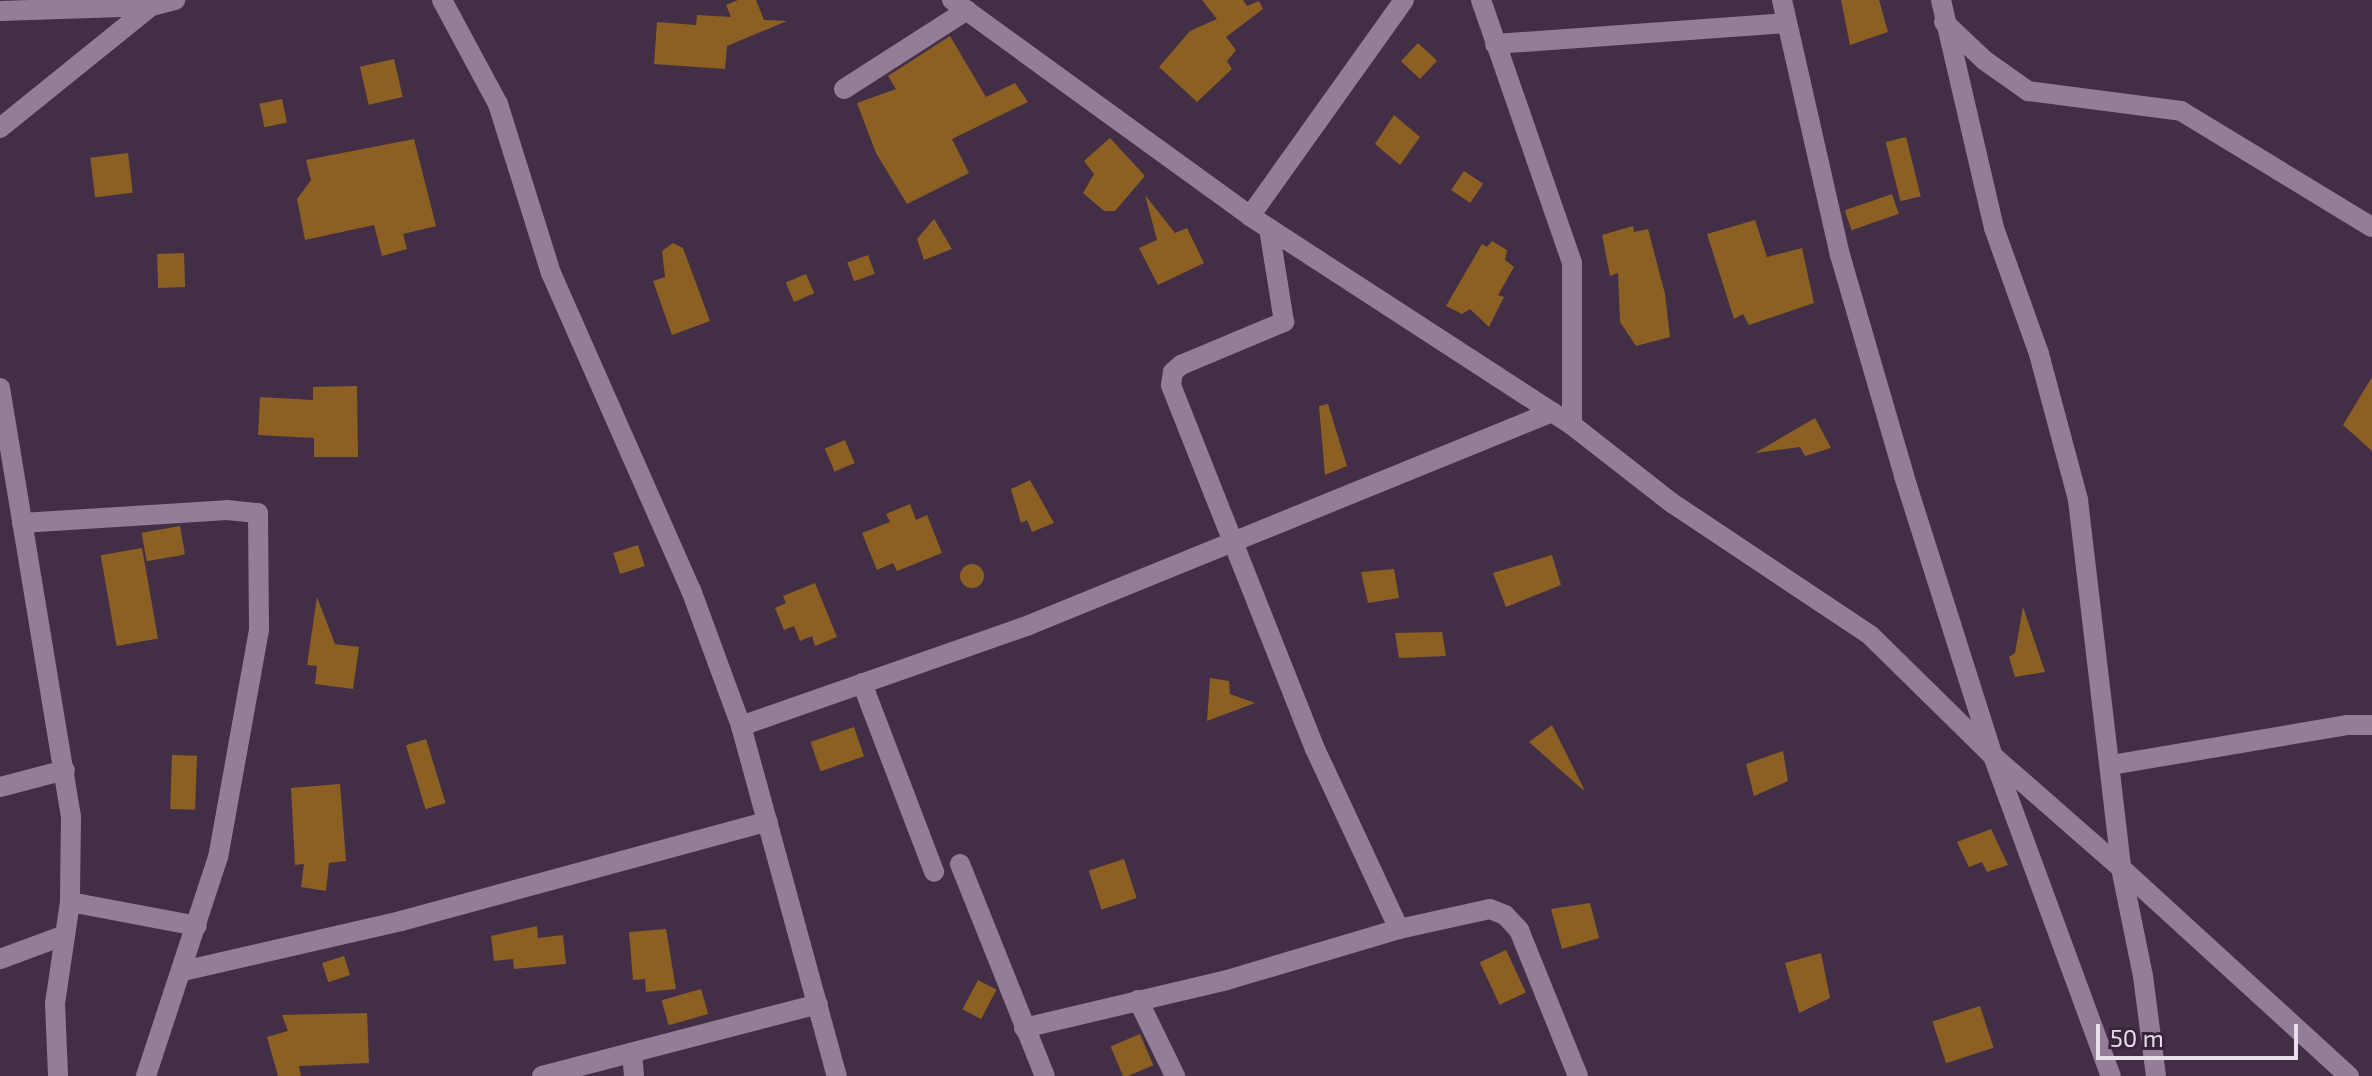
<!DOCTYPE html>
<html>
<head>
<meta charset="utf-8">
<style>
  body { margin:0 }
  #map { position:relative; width:2372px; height:1076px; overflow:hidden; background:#422f46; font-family:"Exo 2",sans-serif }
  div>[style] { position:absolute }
  .building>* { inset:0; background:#8c5f23; transform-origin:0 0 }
  .round { border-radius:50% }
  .street>* { height:20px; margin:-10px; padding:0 10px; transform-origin:10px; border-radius:10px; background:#937e97 }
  span { translate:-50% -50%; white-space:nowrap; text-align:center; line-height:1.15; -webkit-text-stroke:6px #38253b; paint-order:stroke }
  .scale { position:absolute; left:2096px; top:1024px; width:202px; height:36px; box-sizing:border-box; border:4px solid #eadeec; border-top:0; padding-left:10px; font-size:24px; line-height:28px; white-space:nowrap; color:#eadeec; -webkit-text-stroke:6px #38253b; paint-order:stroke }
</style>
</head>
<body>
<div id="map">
  <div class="building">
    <i style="clip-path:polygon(738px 0,756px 0,764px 20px,787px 21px,727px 46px,725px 69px,654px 64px,657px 22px,696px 25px,697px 15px,731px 17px,726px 5px)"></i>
    <i style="clip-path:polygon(1202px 0,1243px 0,1247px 6px,1259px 1px,1263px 9px,1226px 37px,1236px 50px,1227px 61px,1232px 69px,1197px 102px,1159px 67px,1190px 31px,1217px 19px)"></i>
    <i style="clip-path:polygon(1841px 0,1879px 0,1888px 32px,1850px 45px)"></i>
    <i style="clip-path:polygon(950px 36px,986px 97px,1015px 83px,1028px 102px,952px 139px,969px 173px,907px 204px,876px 153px,857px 103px,896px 89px,888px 76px)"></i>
    <i style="left:1418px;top:43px;width:26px;height:25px;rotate:43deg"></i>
    <i style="left:394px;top:59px;width:39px;height:35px;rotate:77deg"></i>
    <i style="left:282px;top:99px;width:24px;height:23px;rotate:78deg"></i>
    <i style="clip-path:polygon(1394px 115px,1420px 137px,1400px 165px,1375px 144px)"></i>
    <i style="left:1906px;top:137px;width:61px;height:21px;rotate:76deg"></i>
    <i style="clip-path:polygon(1110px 138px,1145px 176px,1115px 211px,1104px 211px,1083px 193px,1094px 174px,1084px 161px)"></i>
    <i style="clip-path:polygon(414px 139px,436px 226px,403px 234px,407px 249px,382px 256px,374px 225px,305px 240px,297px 199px,311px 180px,306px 160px)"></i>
    <i style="left:128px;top:153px;width:40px;height:38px;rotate:83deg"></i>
    <i style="left:1464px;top:171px;width:23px;height:23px;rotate:34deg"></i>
    <i style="left:1892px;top:194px;width:21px;height:50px;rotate:71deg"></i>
    <i style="clip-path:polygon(1145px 195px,1175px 233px,1187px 228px,1204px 263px,1158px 285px,1139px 248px,1157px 240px)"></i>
    <i style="clip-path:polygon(934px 219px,952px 249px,924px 260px,917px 239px)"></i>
    <i style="clip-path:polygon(1755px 220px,1767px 257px,1802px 248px,1814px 303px,1749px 325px,1743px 314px,1734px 319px,1707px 234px)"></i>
    <i style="clip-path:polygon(1633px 226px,1634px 232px,1648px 229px,1665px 294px,1670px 337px,1636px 346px,1620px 322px,1618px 273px,1610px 276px,1602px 235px)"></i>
    <i style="clip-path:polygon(1492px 241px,1507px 250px,1505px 260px,1514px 267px,1498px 295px,1504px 297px,1489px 327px,1470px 309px,1462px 314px,1446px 306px,1482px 244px,1487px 247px)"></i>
    <i style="clip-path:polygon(673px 243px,683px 248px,710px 321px,672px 335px,653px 281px,665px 277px,662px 251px)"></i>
    <i style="left:184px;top:253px;width:34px;height:27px;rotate:88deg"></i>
    <i style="left:868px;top:255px;width:20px;height:22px;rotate:70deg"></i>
    <i style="left:806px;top:274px;width:21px;height:22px;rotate:67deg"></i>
    <i style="clip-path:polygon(2372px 377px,2372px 451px,2343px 425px)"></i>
    <i style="clip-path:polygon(357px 386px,358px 457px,314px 457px,314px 438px,258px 435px,260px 397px,313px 400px,313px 387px)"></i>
    <i style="clip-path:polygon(1328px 404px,1347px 466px,1325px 475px,1319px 406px)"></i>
    <i style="clip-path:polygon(1815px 418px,1831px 448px,1805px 456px,1800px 447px,1755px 453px)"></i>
    <i style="left:845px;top:440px;width:25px;height:22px;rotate:67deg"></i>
    <i style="clip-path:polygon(1030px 480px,1054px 523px,1032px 532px,1027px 520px,1021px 523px,1011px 489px)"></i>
    <i style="clip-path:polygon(910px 504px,916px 520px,927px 515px,942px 553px,897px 571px,893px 563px,877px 570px,862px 533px,890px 522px,886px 514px)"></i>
    <i style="left:180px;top:526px;width:29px;height:39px;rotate:80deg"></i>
    <i style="left:638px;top:545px;width:22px;height:26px;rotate:72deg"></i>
    <i style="left:142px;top:548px;width:92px;height:42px;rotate:80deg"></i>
    <i style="clip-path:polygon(1552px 555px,1561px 585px,1506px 607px,1493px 573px)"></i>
    <i class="round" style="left:960px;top:564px;width:24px;height:24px"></i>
    <i style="clip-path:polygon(1394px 569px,1399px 598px,1368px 603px,1361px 572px)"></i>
    <i style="clip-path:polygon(815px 583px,837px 637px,815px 646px,812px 636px,800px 641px,794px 626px,784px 630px,775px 608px,786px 603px,783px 596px)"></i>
    <i style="clip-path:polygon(317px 597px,335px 644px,359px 647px,353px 689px,315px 684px,317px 666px,307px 665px)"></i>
    <i style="clip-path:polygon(2023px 607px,2045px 672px,2015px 677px,2009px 657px,2015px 653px)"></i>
    <i style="clip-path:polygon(1442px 632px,1446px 656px,1399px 658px,1395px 633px)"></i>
    <i style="clip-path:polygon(1210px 678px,1229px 681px,1230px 694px,1255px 703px,1207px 721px)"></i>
    <i style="clip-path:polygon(1552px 725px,1584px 789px,1583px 790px,1529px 742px)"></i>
    <i style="left:854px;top:727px;width:31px;height:46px;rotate:71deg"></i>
    <i style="left:426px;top:739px;width:67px;height:21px;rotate:73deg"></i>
    <i style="clip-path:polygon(1783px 751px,1788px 781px,1754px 796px,1746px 764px)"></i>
    <i style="left:172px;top:755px;width:25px;height:54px;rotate:2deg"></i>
    <i style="clip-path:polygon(340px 784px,346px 861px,329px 863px,326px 891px,301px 887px,304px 864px,295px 865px,291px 788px)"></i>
    <i style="clip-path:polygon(1991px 829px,2008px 865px,1987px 872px,1982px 862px,1969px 867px,1957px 842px)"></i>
    <i style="left:1124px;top:859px;width:41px;height:37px;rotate:72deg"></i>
    <i style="clip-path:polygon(1590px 903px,1599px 938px,1562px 949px,1551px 909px)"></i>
    <i style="clip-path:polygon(537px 926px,538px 938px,563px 935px,566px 964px,514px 969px,513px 959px,494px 961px,491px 936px)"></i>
    <i style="clip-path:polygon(666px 929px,676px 989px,646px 992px,645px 979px,633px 980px,629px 932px)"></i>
    <i style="left:1506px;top:950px;width:47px;height:29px;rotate:65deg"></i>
    <i style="clip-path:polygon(1821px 953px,1830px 998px,1799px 1013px,1785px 963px)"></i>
    <i style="left:344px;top:956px;width:20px;height:23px;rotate:72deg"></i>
    <i style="left:978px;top:980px;width:21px;height:33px;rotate:28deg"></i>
    <i style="left:701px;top:989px;width:26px;height:41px;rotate:74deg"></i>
    <i style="left:1980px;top:1006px;width:44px;height:50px;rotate:72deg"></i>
    <i style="clip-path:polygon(367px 1013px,369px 1063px,299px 1066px,301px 1076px,278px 1076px,267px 1037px,288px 1031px,282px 1015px)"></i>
    <i style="left:1140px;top:1034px;width:34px;height:32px;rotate:67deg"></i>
  </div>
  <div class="street">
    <i style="left:442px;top:0;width:118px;rotate:61.7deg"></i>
    <i style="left:498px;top:104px;width:177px;rotate:72.6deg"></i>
    <i style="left:551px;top:273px;width:347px;rotate:66.2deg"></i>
    <i style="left:691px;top:590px;width:145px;rotate:69.8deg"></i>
    <i style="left:741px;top:726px;width:363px;rotate:74.7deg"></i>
    <i style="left:952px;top:0;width:368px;rotate:35.9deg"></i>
    <i style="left:1250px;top:216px;width:384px;rotate:33deg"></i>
    <i style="left:1572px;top:425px;width:127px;rotate:38deg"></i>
    <i style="left:1672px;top:503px;width:238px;rotate:33.7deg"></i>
    <i style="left:1870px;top:635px;width:173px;rotate:44.5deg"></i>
    <i style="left:1993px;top:756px;width:170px;rotate:41.2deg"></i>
    <i style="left:2121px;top:868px;width:110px;rotate:78.5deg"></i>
    <i style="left:2143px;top:976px;width:101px;rotate:82.6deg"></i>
    <i style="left:1481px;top:0;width:278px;rotate:70.9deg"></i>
    <i style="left:1572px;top:263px;width:162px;rotate:90deg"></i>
    <i style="left:1782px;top:0;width:262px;rotate:77.2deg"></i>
    <i style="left:1840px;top:255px;width:230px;rotate:73.8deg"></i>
    <i style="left:1904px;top:476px;width:294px;rotate:72.4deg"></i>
    <i style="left:1993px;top:756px;width:341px;rotate:69.8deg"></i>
    <i style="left:1941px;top:0;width:234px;rotate:76.9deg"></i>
    <i style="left:1994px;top:228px;width:134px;rotate:70.3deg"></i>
    <i style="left:2039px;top:354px;width:151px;rotate:75deg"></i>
    <i style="left:2078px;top:500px;width:371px;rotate:83.3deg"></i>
    <i style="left:2121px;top:868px;width:309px;rotate:42.4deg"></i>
    <i style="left:0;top:11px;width:151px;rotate:-1.9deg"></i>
    <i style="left:151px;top:6px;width:25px;rotate:-14deg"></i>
    <i style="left:1944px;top:22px;width:55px;rotate:43.5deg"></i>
    <i style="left:1984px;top:60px;width:54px;rotate:35.2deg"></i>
    <i style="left:2028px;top:91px;width:154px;rotate:7.4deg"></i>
    <i style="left:2181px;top:111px;width:223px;rotate:31.3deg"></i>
    <i style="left:1495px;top:44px;width:292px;rotate:-4.1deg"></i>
    <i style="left:844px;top:89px;width:146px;rotate:-32.7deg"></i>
    <i style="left:0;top:128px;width:194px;rotate:-38.9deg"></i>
    <i style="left:1250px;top:216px;width:265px;rotate:-54.5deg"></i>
    <i style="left:0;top:388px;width:434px;rotate:80.6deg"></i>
    <i style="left:71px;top:816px;width:86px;rotate:90.7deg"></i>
    <i style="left:70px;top:902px;width:102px;rotate:98.4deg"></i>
    <i style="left:55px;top:1003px;width:73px;rotate:87.6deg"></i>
    <i style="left:22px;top:523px;width:205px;rotate:-3.6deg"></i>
    <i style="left:227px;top:510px;width:31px;rotate:6deg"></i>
    <i style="left:258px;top:513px;width:117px;rotate:89.5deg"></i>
    <i style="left:259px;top:630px;width:231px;rotate:100.2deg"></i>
    <i style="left:218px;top:857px;width:231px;rotate:108.2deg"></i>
    <i style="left:862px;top:683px;width:202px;rotate:69.1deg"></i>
    <i style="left:741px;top:726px;width:305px;rotate:-19.3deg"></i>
    <i style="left:1029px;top:625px;width:565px;rotate:-22.16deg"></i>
    <i style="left:2111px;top:765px;width:239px;rotate:-9.6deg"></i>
    <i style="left:2347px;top:725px;width:25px"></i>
    <i style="left:0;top:787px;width:67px;rotate:-14.7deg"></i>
    <i style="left:960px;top:864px;width:228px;rotate:68.2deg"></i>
    <i style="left:70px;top:902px;width:129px;rotate:10.7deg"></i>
    <i style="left:1399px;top:929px;width:93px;rotate:-12.4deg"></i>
    <i style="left:1490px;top:909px;width:16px;rotate:22deg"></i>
    <i style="left:1505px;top:915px;width:21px;rotate:47deg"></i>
    <i style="left:1519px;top:930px;width:157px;rotate:68deg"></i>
    <i style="left:0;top:959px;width:69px;rotate:-20.3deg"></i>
    <i style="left:183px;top:971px;width:224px;rotate:-12.9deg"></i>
    <i style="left:401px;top:921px;width:380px;rotate:-15.2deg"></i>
    <i style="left:1138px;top:1000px;width:85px;rotate:64deg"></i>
    <i style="left:1024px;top:1028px;width:209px;rotate:-13.3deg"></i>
    <i style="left:1227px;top:980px;width:179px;rotate:-16.5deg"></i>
    <i style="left:1399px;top:929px;width:199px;rotate:-115deg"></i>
    <i style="left:1315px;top:749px;width:391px;rotate:-111.6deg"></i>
    <i style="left:1171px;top:385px;width:13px;rotate:-81deg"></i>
    <i style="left:1173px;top:372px;width:11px;rotate:-41deg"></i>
    <i style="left:1181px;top:365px;width:112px;rotate:-22.7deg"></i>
    <i style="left:1284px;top:322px;width:95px;rotate:-99.1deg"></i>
    <i style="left:632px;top:1053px;width:23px;rotate:85deg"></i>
    <i style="left:542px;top:1076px;width:285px;rotate:-14.6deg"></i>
  </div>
  <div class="scale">50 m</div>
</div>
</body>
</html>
